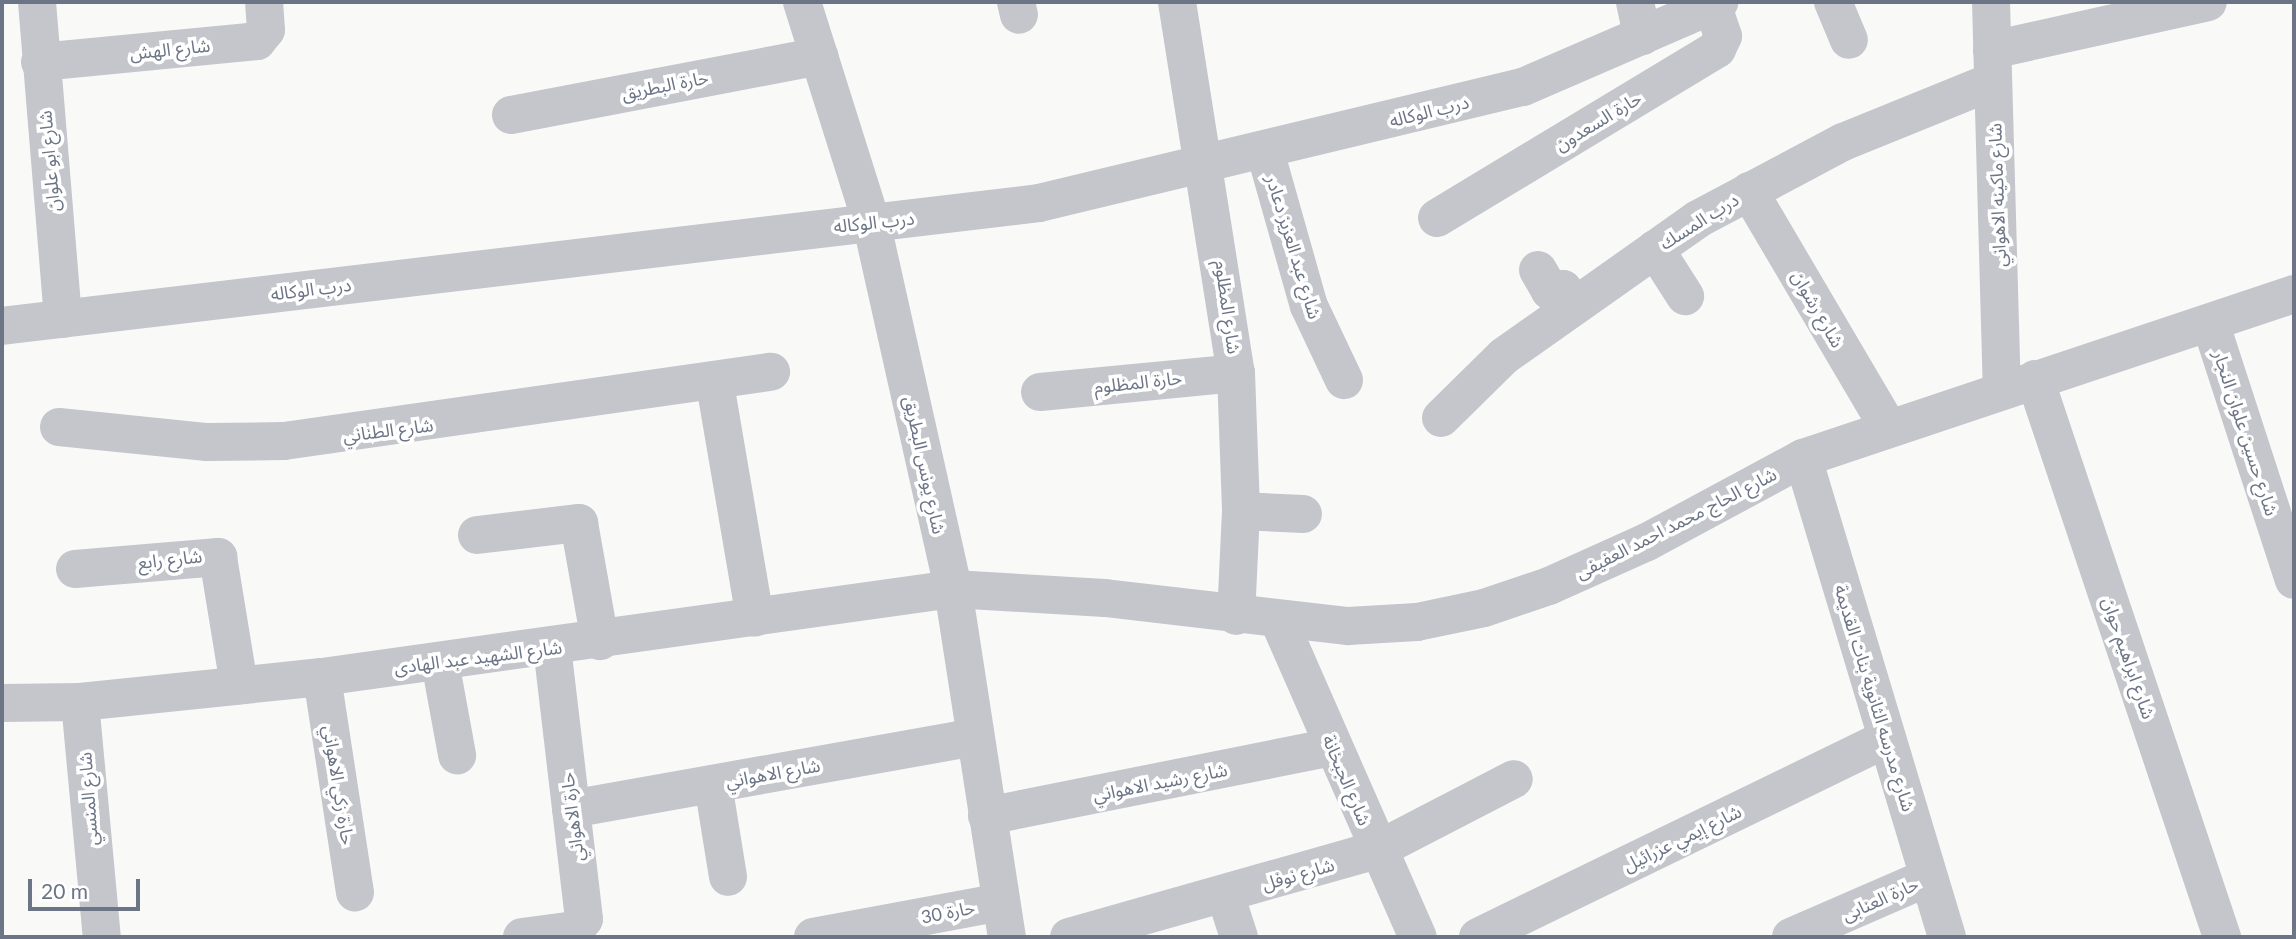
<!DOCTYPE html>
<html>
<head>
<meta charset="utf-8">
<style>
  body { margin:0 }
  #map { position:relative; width:2296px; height:939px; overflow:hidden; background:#f9faf8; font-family:Lato,"Noto Sans Arabic",sans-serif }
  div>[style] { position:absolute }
  .minor>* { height:38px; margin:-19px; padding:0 19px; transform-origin:19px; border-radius:19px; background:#c4c6cb }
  span { translate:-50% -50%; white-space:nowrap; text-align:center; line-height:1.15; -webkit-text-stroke:7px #fff; paint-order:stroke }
  .street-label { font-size:18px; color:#6c7586 }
  .frame { position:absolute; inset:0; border:4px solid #6c7586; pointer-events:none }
  .scale { position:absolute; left:28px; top:879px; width:112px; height:32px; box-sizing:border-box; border:4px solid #6c7586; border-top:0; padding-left:9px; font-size:21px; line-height:24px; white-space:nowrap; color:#6c7586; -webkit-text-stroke:5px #fff; paint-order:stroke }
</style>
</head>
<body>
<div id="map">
  <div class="minor">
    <i style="left:37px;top:2px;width:318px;rotate:85.3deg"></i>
    <i style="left:802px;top:2px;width:230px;rotate:72.5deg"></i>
    <i style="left:871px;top:221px;width:377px;rotate:77.4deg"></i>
    <i style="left:953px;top:589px;width:352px;rotate:81.2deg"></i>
    <i style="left:1016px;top:2px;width:13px;rotate:77deg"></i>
    <i style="left:1177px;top:2px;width:376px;rotate:81deg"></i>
    <i style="left:1236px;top:373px;width:138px;rotate:87.9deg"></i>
    <i style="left:1241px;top:511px;width:105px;rotate:92.7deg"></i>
    <i style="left:1635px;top:2px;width:35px;rotate:78deg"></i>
    <i style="left:1833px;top:2px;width:41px;rotate:67.2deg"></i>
    <i style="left:1991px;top:2px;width:387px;rotate:88.4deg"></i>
    <i style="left:1992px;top:50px;width:221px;rotate:-12.5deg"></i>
    <i style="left:40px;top:62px;width:218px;rotate:-5.5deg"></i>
    <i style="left:257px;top:41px;width:14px;rotate:-51deg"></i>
    <i style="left:266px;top:30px;width:28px;rotate:-94deg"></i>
    <i style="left:511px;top:115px;width:314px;rotate:-10.8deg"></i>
    <i style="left:1265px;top:151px;width:161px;rotate:74.2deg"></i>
    <i style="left:1309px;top:306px;width:82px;rotate:64.7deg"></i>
    <i style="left:1749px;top:191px;width:274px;rotate:59.5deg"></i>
    <i style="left:1437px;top:218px;width:327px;rotate:-31.1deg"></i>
    <i style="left:1717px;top:49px;width:14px;rotate:-65deg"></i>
    <i style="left:1723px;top:36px;width:34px;rotate:-109deg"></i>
    <i style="left:1655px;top:249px;width:56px;rotate:57.4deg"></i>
    <i style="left:1538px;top:270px;width:24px;rotate:60deg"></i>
    <i style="left:1550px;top:291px;width:13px;rotate:-9deg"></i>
    <i style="left:1563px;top:289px;width:19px;rotate:62deg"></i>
    <i style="left:2211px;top:325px;width:268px;rotate:72deg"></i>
    <i style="left:2px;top:326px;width:1044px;rotate:-6.76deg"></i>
    <i style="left:1039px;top:203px;width:498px;rotate:-13.5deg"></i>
    <i style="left:1523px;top:87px;width:214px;rotate:-23.4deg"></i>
    <i style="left:2035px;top:379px;width:589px;rotate:71.47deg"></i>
    <i style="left:715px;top:384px;width:237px;rotate:80.3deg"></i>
    <i style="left:1040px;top:392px;width:197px;rotate:-5.5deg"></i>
    <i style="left:1441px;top:418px;width:88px;rotate:-44.5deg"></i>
    <i style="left:1504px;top:356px;width:237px;rotate:-35.2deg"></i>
    <i style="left:1698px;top:219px;width:164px;rotate:-28deg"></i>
    <i style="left:1843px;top:142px;width:162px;rotate:-22.1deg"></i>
    <i style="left:59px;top:427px;width:149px;rotate:5.8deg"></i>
    <i style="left:207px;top:442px;width:77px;rotate:-0.7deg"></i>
    <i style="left:284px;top:441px;width:492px;rotate:-8.1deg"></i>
    <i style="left:1803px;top:458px;width:500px;rotate:73.27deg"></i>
    <i style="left:1241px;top:511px;width:62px;rotate:2.8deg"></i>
    <i style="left:477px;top:535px;width:103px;rotate:-6.7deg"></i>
    <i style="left:579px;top:523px;width:120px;rotate:79.9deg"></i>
    <i style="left:75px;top:569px;width:144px;rotate:-4.8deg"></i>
    <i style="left:218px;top:557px;width:130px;rotate:80.7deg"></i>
    <i style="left:1279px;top:621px;width:345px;rotate:66.3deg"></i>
    <i style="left:440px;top:662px;width:95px;rotate:79.6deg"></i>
    <i style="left:322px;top:677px;width:218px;rotate:81.3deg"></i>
    <i style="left:80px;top:702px;width:236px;rotate:84.7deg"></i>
    <i style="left:2px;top:703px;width:78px;rotate:-0.7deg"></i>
    <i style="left:80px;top:702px;width:243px;rotate:-5.9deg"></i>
    <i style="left:322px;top:677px;width:637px;rotate:-7.94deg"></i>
    <i style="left:953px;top:589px;width:152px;rotate:3.4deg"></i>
    <i style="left:1105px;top:598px;width:245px;rotate:6.6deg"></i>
    <i style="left:1348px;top:626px;width:69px;rotate:-3.3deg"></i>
    <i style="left:1417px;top:622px;width:68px;rotate:-11.8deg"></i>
    <i style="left:1484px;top:608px;width:69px;rotate:-18.7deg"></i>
    <i style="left:1549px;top:586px;width:107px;rotate:-24.2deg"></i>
    <i style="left:1647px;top:542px;width:177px;rotate:-28.3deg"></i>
    <i style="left:1803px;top:458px;width:518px;rotate:-18.47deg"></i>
    <i style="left:713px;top:784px;width:94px;rotate:80.8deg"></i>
    <i style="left:571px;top:809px;width:410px;rotate:-10.1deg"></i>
    <i style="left:987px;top:816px;width:353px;rotate:-11.3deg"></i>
    <i style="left:1225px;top:894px;width:45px;rotate:72deg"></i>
    <i style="left:522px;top:937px;width:53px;rotate:-7.5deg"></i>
    <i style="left:575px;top:930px;width:14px;rotate:-51deg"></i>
    <i style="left:584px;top:919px;width:274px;rotate:-96.7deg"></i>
    <i style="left:813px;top:937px;width:191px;rotate:-10.5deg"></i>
    <i style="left:1069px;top:937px;width:320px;rotate:-15.8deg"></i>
    <i style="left:1377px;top:850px;width:154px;rotate:-27.4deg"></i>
    <i style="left:1478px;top:937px;width:454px;rotate:-25.9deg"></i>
    <i style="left:1791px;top:937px;width:150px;rotate:-23.5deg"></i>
  </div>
  <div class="street-label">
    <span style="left:170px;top:49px;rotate:-6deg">شارع الهش</span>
    <span style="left:665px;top:85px;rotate:-11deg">حارة البطريق</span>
    <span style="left:1429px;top:111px;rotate:-14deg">درب الوكاله</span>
    <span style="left:1598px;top:121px;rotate:-31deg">حارة السعدون</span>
    <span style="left:49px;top:161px;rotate:-95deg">شارع ابو علوان</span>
    <span style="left:1997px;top:195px;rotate:-92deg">شارع ماكينه الاهواني</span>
    <span style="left:1699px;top:221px;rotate:-32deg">درب المسك</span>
    <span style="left:874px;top:222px;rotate:-6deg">درب الوكاله</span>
    <span style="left:1294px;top:247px;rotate:73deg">شارع عبد العزيز دعادر</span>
    <span style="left:311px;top:289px;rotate:-7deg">درب الوكاله</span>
    <span style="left:1228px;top:307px;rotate:82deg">شارع المظلوم</span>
    <span style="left:1818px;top:309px;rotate:60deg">شارع رشوان</span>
    <span style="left:1138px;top:382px;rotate:-6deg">حارة المظلوم</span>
    <span style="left:388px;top:430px;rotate:-7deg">شارع الطناني</span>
    <span style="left:2246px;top:433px;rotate:72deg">شارع حسين علوان النجار</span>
    <span style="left:925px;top:465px;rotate:78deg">شارع يونس البطريق</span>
    <span style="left:1676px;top:523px;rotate:-27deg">شارع الحاج محمد احمد العفيفى</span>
    <span style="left:170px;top:559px;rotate:-6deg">شارع رابع</span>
    <span style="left:478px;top:657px;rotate:-7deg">شارع الشهيد عبد الهادى</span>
    <span style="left:2129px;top:658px;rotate:71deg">شارع ابراهيم حوان</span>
    <span style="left:1875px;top:698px;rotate:73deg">شارع مدرسه الثانوية بنات القديمة</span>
    <span style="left:773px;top:773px;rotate:-10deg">شارع الاهواني</span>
    <span style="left:1347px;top:780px;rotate:67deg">شارع الجبخانة</span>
    <span style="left:1160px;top:782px;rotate:-11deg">شارع رشيد الاهواني</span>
    <span style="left:339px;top:785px;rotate:81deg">حارة زكي الاهواني</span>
    <span style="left:88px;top:799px;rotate:-94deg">شارع المنسي</span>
    <span style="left:572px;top:817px;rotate:-97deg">حارة الاهواني</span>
    <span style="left:1682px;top:838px;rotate:-26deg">شارع إيمي عزرائيل</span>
    <span style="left:1298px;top:874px;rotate:-16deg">شارع نوفل</span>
    <span style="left:1880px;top:899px;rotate:-24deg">حارة العنابى</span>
    <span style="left:948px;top:912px;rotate:-11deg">حارة 30</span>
  </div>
  <div class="frame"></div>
  <div class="scale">20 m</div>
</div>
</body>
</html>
